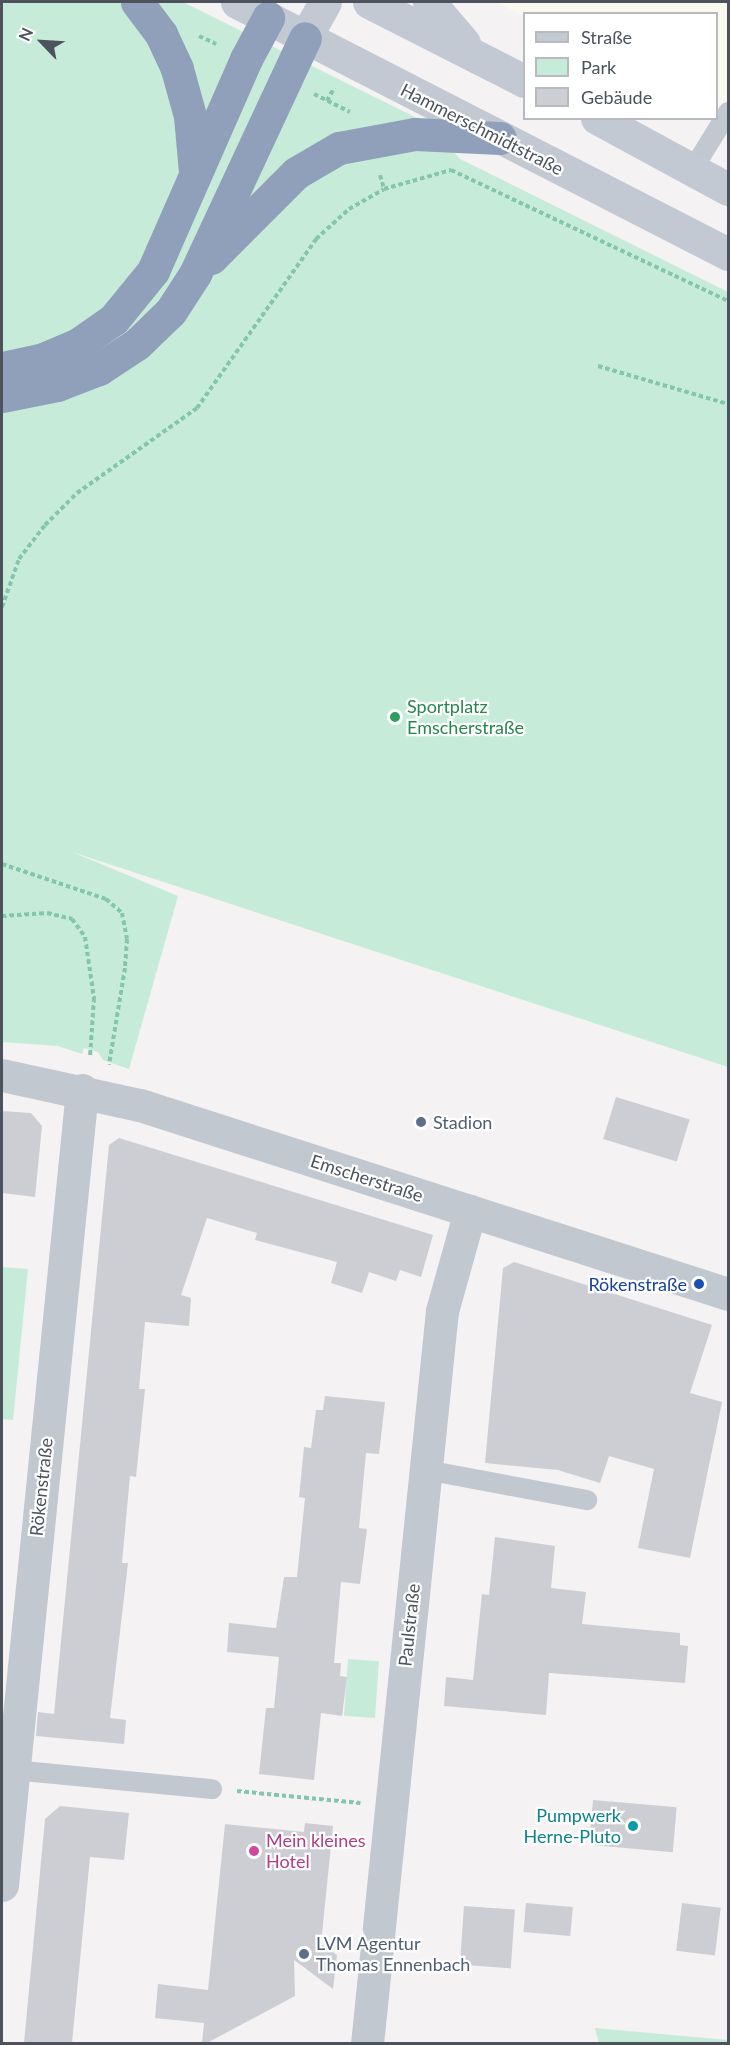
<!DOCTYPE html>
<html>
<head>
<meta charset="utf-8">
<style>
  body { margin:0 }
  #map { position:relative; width:730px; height:2045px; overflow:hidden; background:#f4f2f2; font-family:Lato,sans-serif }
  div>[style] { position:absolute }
  .commercial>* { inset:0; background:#fbf9ef }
  .green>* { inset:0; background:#c7ebd9; transform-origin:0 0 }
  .building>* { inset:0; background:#cdced4; transform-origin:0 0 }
  .path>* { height:4px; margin-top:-2px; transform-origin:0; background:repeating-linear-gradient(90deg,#83c6ab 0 4.5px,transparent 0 7.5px) }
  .lane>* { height:20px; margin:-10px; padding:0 10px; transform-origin:10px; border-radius:10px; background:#c2c8cf }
  .street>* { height:33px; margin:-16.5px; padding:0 16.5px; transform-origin:16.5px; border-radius:16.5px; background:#c2c8cf }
  .secondary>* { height:33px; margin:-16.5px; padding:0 16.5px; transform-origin:16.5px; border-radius:16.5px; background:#c2c9d3 }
  .highway>* { height:33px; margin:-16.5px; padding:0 16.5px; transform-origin:16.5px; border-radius:16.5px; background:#90a0ba }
  .dots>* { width:16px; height:16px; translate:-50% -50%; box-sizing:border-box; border:3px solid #fff; border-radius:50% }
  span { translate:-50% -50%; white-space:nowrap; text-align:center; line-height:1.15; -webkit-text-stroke:4.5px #fff; paint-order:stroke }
  .street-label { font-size:18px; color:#4c535d }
  .leisure-label { font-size:18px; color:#27864d }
  .left { translate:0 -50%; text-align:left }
  .service-label { font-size:18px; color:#4e5e75 }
  .transit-label { font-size:18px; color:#164399 }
  .right { translate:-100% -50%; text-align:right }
  .culture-label { font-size:18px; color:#0d838f }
  .hotel-label { font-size:18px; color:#b23c85 }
  .frame { position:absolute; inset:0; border:3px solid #4c535d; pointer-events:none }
  .legend { position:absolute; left:523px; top:12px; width:195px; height:108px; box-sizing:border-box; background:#fff; border:2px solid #b7babe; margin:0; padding:8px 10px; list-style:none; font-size:18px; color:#4c535d }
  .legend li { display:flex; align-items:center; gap:12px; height:30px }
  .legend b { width:30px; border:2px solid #b7babe }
  .north { position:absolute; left:12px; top:12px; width:60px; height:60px; -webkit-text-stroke:4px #fff; paint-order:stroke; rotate:295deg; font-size:16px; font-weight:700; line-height:24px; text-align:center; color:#4c535d }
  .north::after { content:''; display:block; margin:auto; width:21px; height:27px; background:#4c535d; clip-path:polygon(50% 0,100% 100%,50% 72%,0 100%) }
</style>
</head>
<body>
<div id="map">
  <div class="commercial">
    <i style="clip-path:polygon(496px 2px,728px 2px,728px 122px,717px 115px,716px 14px,524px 16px)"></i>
  </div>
  <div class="green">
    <i style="clip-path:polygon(2px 2px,183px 2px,427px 123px,460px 159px,728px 292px,728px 1067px,72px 852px,178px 896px,129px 1069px,103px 1060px,98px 1052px,84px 1048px,82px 1054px,58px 1046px,2px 1042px)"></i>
    <i style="clip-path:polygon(2px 1267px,28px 1269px,13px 1420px,2px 1419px)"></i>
    <i style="left:348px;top:1659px;width:31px;height:57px;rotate:4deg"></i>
    <i style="clip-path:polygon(595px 2028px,728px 2040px,728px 2043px,599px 2043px)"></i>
  </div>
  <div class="building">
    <i style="left:616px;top:1097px;width:77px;height:44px;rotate:17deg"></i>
    <i style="clip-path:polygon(2px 1111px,31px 1113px,42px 1126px,35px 1197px,2px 1193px)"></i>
    <i style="clip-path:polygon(119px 1138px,433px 1235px,421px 1277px,400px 1270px,396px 1281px,369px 1272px,362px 1293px,331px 1283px,337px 1262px,255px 1240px,257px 1233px,207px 1218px,181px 1295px,191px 1298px,189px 1326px,145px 1322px,139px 1389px,145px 1389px,136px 1477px,130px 1476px,122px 1563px,128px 1563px,110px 1718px,126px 1720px,124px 1744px,36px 1736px,38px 1712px,54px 1714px,109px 1145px)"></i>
    <i style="clip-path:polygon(514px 1262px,712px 1325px,690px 1393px,722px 1402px,690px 1558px,638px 1548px,654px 1469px,609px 1456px,600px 1483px,558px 1470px,485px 1463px,503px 1268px)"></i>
    <i style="clip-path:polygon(325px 1396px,385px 1402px,379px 1454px,366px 1453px,359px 1528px,367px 1529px,360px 1584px,341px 1582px,334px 1663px,341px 1663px,340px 1676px,347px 1677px,342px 1716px,321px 1713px,314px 1780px,259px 1774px,266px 1708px,274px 1708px,279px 1657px,227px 1652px,229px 1623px,276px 1628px,284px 1577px,297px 1577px,305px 1498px,299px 1497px,304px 1447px,311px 1448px,316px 1410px,323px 1410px)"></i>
    <i style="clip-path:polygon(495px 1537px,555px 1546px,551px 1588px,586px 1592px,582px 1624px,680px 1633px,680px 1645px,688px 1646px,685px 1683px,549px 1673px,546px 1715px,444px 1706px,446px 1677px,473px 1680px,482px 1594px,489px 1595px)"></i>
    <i style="left:593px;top:1800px;width:84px;height:45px;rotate:5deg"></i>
    <i style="clip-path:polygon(60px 1806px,129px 1813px,124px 1860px,90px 1857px,72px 2043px,24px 2043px,45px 1819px)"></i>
    <i style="clip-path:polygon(305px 1823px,333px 1826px,321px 1944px,337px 1955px,333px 1989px,294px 1960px,295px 1996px,207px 2043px,202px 2043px,204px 2023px,155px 2018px,158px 1984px,208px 1990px,225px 1824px,304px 1832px)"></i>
    <i style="left:526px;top:1903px;width:47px;height:29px;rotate:5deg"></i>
    <i style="left:682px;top:1903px;width:39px;height:48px;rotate:7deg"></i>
    <i style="left:464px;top:1906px;width:51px;height:59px;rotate:4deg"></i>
  </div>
  <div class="path">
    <i style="left:199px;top:36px;width:19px;rotate:25deg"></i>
    <i style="left:314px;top:94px;width:40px;rotate:26.6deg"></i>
    <i style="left:327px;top:101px;width:15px;rotate:-62deg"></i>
    <i style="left:380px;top:175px;width:15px;rotate:74deg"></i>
    <i style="left:598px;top:366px;width:135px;rotate:16.3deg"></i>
    <i style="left:2px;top:607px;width:51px;rotate:-70.5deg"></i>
    <i style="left:19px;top:559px;width:43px;rotate:-52.6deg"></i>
    <i style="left:45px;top:525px;width:45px;rotate:-45deg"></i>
    <i style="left:77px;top:493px;width:147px;rotate:-35.3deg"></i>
    <i style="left:197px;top:408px;width:207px;rotate:-54.8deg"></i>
    <i style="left:316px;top:239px;width:45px;rotate:-42.3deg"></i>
    <i style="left:349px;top:209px;width:40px;rotate:-29.7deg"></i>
    <i style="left:384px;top:189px;width:70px;rotate:-15.8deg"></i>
    <i style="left:451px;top:170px;width:306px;rotate:25.3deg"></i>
    <i style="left:2px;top:864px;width:110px;rotate:18.6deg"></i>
    <i style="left:106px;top:899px;width:21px;rotate:41deg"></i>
    <i style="left:122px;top:913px;width:26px;rotate:79deg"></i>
    <i style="left:127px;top:939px;width:29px;rotate:94deg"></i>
    <i style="left:125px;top:968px;width:98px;rotate:99.4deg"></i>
    <i style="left:2px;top:916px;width:45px;rotate:-3.8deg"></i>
    <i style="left:47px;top:913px;width:26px;rotate:13deg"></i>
    <i style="left:72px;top:919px;width:22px;rotate:54deg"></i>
    <i style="left:85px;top:937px;width:62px;rotate:81.6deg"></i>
    <i style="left:94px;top:998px;width:59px;rotate:93.9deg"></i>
    <i style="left:237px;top:1791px;width:124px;rotate:5.6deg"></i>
  </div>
  <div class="lane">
    <i style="left:693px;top:169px;width:67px;rotate:-58.4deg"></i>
    <i style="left:426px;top:1470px;width:164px;rotate:10.6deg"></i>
    <i style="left:13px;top:1770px;width:200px;rotate:5.5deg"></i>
  </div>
  <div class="street">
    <i style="left:2px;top:1075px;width:141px;rotate:12.3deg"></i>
    <i style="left:140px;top:1105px;width:618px;rotate:17.82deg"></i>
    <i style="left:2px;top:1885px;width:799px;rotate:-84.25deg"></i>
    <i style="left:367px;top:2044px;width:737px;rotate:-84.16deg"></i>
    <i style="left:442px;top:1311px;width:104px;rotate:-74.4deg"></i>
  </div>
  <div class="secondary">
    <i style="left:237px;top:2px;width:552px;rotate:27.17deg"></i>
    <i style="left:369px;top:2px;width:174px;rotate:27deg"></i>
    <i style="left:429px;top:2px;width:54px;rotate:49.5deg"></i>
    <i style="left:305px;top:38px;width:41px;rotate:-60.9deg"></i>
    <i style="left:597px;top:118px;width:149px;rotate:28.5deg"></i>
  </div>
  <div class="highway">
    <i style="left:137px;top:2px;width:40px;rotate:53deg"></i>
    <i style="left:161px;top:34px;width:38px;rotate:65deg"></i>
    <i style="left:177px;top:69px;width:49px;rotate:74.5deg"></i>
    <i style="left:190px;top:116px;width:56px;rotate:84.9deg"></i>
    <i style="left:211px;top:258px;width:120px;rotate:-45deg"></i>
    <i style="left:296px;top:173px;width:50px;rotate:-30.2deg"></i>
    <i style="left:339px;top:148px;width:77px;rotate:-10.4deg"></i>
    <i style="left:415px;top:134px;width:85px;rotate:2.7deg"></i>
    <i style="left:2px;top:368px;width:40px;rotate:-12deg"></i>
    <i style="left:41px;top:360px;width:39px;rotate:-23deg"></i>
    <i style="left:77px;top:345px;width:45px;rotate:-35.1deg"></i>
    <i style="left:114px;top:319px;width:62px;rotate:-50.9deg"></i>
    <i style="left:153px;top:271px;width:232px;rotate:-66.3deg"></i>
    <i style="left:246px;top:59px;width:47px;rotate:-61.8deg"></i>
    <i style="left:2px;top:396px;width:56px;rotate:-11.3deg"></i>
    <i style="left:57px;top:385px;width:45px;rotate:-20.9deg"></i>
    <i style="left:99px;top:369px;width:45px;rotate:-33.3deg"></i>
    <i style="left:137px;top:344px;width:47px;rotate:-44.1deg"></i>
    <i style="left:171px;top:311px;width:44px;rotate:-57deg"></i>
    <i style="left:195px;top:274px;width:260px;rotate:-65deg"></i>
  </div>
  <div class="dots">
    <i style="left:395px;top:717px;background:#2e9e5b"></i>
    <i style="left:421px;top:1122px;background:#5c6f8a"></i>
    <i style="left:699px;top:1284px;background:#1a4fb4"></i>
    <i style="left:633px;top:1826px;background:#0f9aa8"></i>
    <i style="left:254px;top:1851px;background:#d1479c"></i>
    <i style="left:304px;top:1954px;background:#5c6f8a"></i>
  </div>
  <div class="street-label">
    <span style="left:482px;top:129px;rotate:27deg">Hammerschmidtstraße</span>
    <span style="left:367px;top:1178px;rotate:18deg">Emscherstraße</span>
    <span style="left:41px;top:1487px;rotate:-84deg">Rökenstraße</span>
    <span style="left:409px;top:1625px;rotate:-84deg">Paulstraße</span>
  </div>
  <div class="leisure-label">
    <span class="left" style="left:407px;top:717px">Sportplatz<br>Emscherstraße</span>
  </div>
  <div class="service-label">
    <span class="left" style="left:433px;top:1122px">Stadion</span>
    <span class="left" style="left:316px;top:1954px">LVM Agentur<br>Thomas Ennenbach</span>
  </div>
  <div class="transit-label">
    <span class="right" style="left:687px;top:1284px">Rökenstraße</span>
  </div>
  <div class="culture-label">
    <span class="right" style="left:621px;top:1826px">Pumpwerk<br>Herne-Pluto</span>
  </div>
  <div class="hotel-label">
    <span class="left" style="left:266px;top:1851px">Mein kleines<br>Hotel</span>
  </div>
  <div class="frame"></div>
  <ul class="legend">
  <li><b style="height:8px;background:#c2c9d3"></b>Straße</li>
  <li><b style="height:16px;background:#c7ebd9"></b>Park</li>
  <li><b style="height:16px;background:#cdced4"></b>Gebäude</li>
  </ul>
  <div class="north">N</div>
</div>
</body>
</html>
